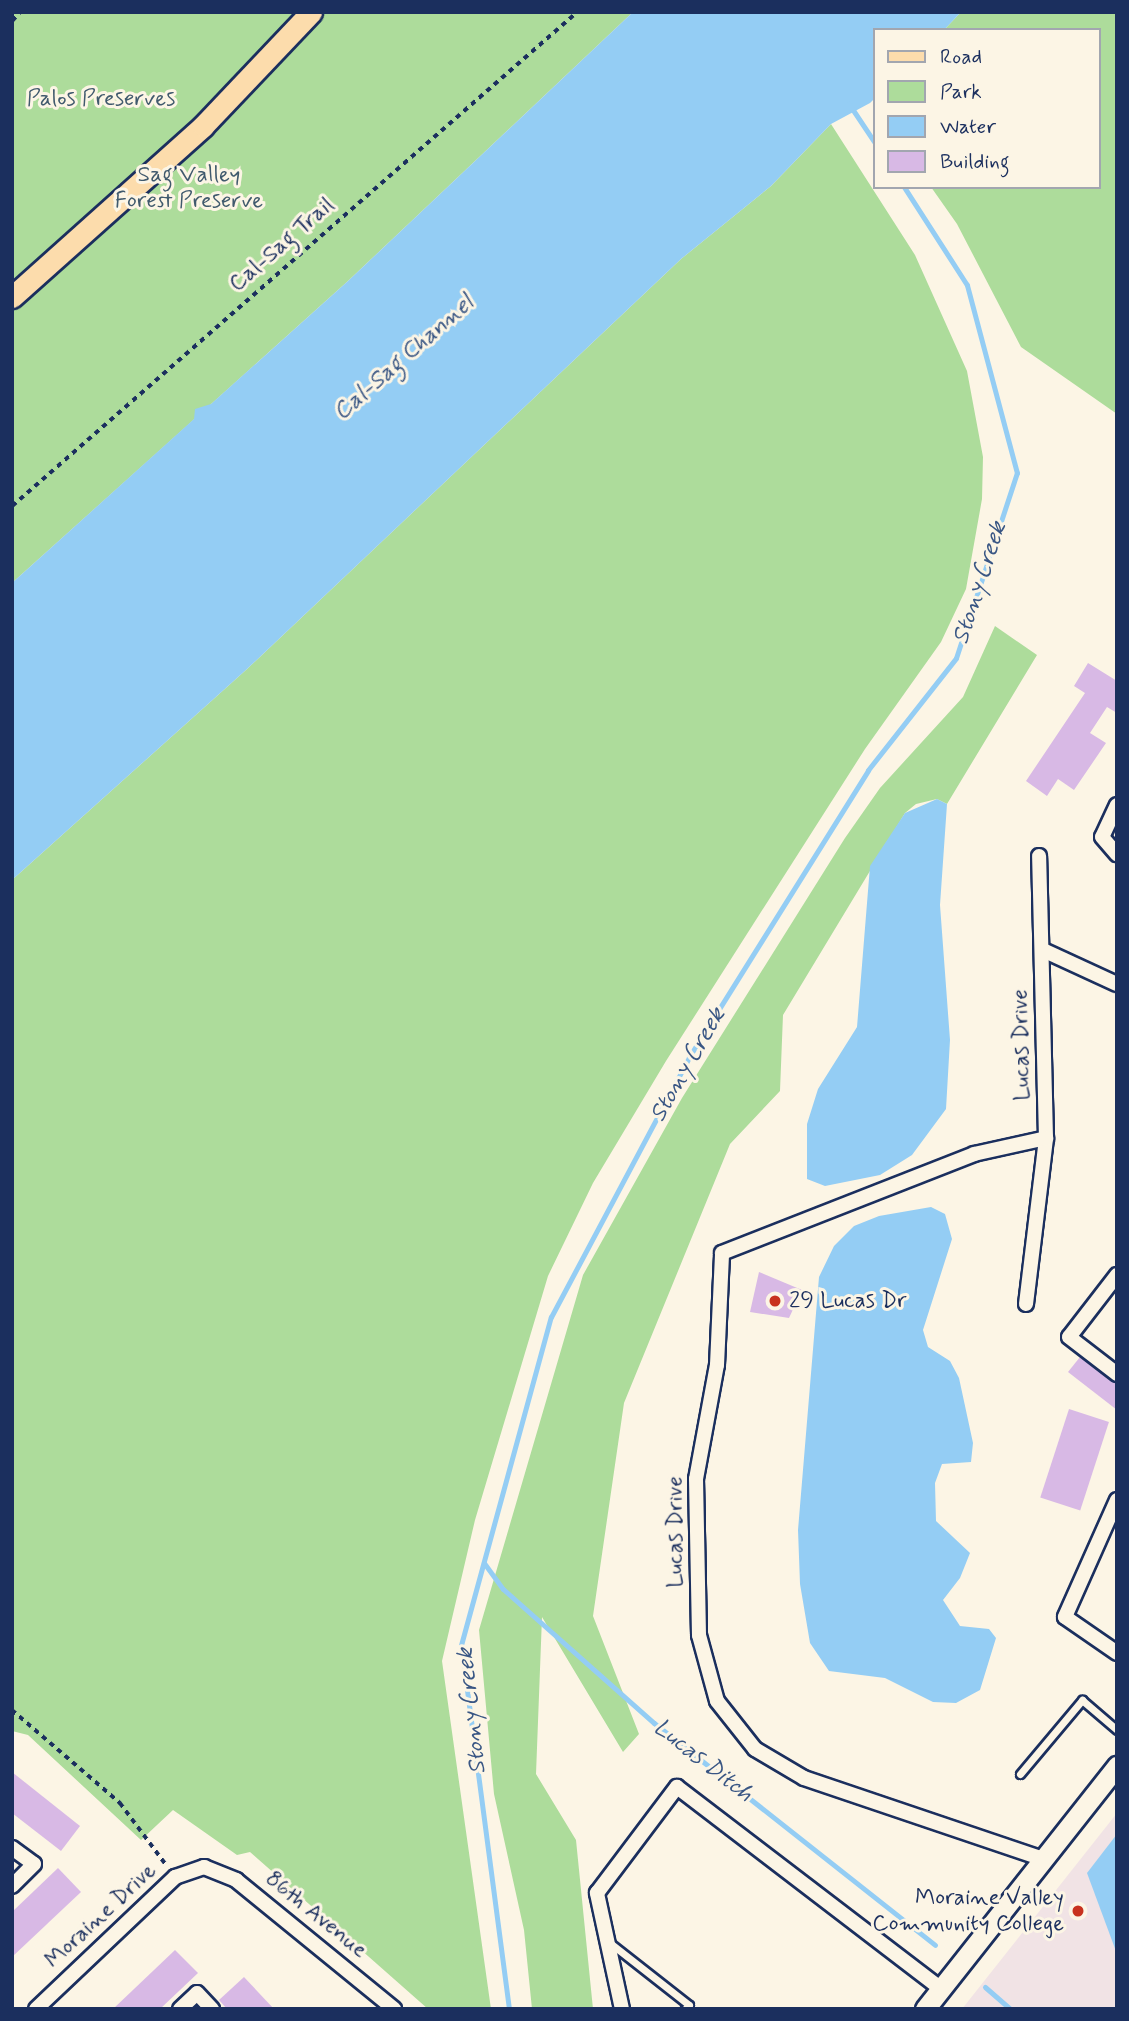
<!DOCTYPE html>
<html>
<head>
<meta charset="utf-8">
<style>
  body { margin:0 }
  #map { position:relative; width:1129px; height:2021px; overflow:hidden; background:#fcf5e5; font-family:Mynerve,sans-serif }
  div>[style] { position:absolute }
  .built>* { inset:0; background:#f1e3e5 }
  .green>* { inset:0; background:#addc9b }
  .water>* { inset:0; background:#94cdf4 }
  .stream>* { height:5px; margin:-2.5px; padding:0 2.5px; transform-origin:2.5px; border-radius:2.5px; background:#94cdf4 }
  .building>* { inset:0; background:#d8b9e5; transform-origin:0 0 }
  .path>* { height:3.5px; margin-top:-1.75px; transform-origin:0; background:repeating-linear-gradient(90deg,#1b2f5e 0 5px,transparent 0 10px) }
  .roads { filter:drop-shadow(2px 0 #1b2f5e) drop-shadow(-2px 0 #1b2f5e) drop-shadow(0 2px #1b2f5e) drop-shadow(0 -2px #1b2f5e) }
  .service>* { height:7px; margin:-3.5px; padding:0 3.5px; transform-origin:3.5px; border-radius:3.5px; background:#fcf5e5 }
  .minor>* { height:14px; margin:-7px; padding:0 7px; transform-origin:7px; border-radius:7px; background:#fcf5e5 }
  .secondary>* { height:19px; margin:-9.5px; padding:0 9.5px; transform-origin:9.5px; border-radius:9.5px; background:#fcf5e5 }
  .primary>* { height:21px; margin:-10.5px; padding:0 10.5px; transform-origin:10.5px; border-radius:10.5px; background:#fcdcac }
  .dots>* { width:19px; height:19px; translate:-50% -50%; box-sizing:border-box; border:4px solid #fcf5e5; border-radius:50% }
  span { translate:-50% -50%; white-space:nowrap; text-align:center; line-height:1.15; -webkit-text-stroke:6px #fcf5e5; paint-order:stroke }
  .park-label { font-size:23px; color:#405a6d }
  .street-label { font-size:23px; color:#1b2f5e }
  .poi-label { font-size:23px; color:#1b2f5e }
  .left { translate:0 -50%; text-align:left }
  .right { translate:-100% -50%; text-align:right }
  .water-label { font-size:24px; color:#395684; font-style:italic }
  .frame { position:absolute; inset:0; border:14px solid #1b2f5e; pointer-events:none }
  .legend { position:absolute; left:873px; top:28px; width:228px; height:161px; box-sizing:border-box; background:#fcf5e5; border:2px solid #a2a6af; margin:0; padding:9px 12px; list-style:none; font-size:21px; color:#1b2f5e }
  .legend li { display:flex; align-items:center; gap:14px; height:35px }
  .legend b { width:35px; border:2px solid #a2a6af }
</style>
</head>
<body>
<div id="map">
  <div class="built">
    <i style="clip-path:polygon(1117px 1813px,1117px 2009px,962px 2009px)"></i>
  </div>
  <div class="green">
    <i style="clip-path:polygon(12px 12px,633px 12px,348px 281px,12px 583px)"></i>
    <i style="clip-path:polygon(961px 12px,1117px 12px,1117px 414px,1021px 347px,957px 224px,931px 187px,1099px 187px,1099px 30px,944px 30px)"></i>
    <i style="clip-path:polygon(831px 124px,915px 255px,967px 371px,983px 457px,982px 499px,966px 589px,941px 642px,865px 749px,666px 1061px,593px 1183px,548px 1276px,475px 1520px,442px 1661px,491px 2009px,428px 2009px,250px 1852px,237px 1855px,173px 1810px,141px 1840px,28px 1735px,12px 1731px,12px 880px,247px 669px,681px 259px,771px 186px)"></i>
    <i style="clip-path:polygon(995px 626px,1037px 655px,947px 804px,937px 799px,916px 804px,905px 813px,783px 1015px,780px 1091px,730px 1144px,624px 1403px,593px 1616px,639px 1734px,623px 1752px,542px 1617px,536px 1774px,576px 1840px,593px 2009px,532px 2009px,524px 1930px,494px 1794px,479px 1630px,583px 1275px,682px 1098px,845px 838px,880px 788px,963px 697px)"></i>
  </div>
  <div class="water">
    <i style="clip-path:polygon(633px 12px,961px 12px,944px 30px,875px 30px,875px 98px,870px 103px,831px 124px,771px 186px,681px 259px,247px 669px,12px 880px,12px 583px,194px 419px,195px 409px,211px 404px,348px 281px)"></i>
    <i style="clip-path:polygon(937px 799px,947px 804px,940px 905px,950px 1040px,946px 1109px,912px 1155px,880px 1175px,825px 1186px,807px 1179px,807px 1124px,818px 1089px,857px 1027px,870px 866px,905px 813px)"></i>
    <i style="clip-path:polygon(931px 1207px,945px 1214px,952px 1239px,923px 1330px,928px 1347px,950px 1361px,959px 1378px,973px 1443px,971px 1462px,942px 1464px,935px 1483px,936px 1521px,970px 1553px,960px 1578px,943px 1600px,960px 1626px,989px 1629px,996px 1638px,980px 1690px,956px 1703px,933px 1702px,885px 1678px,829px 1671px,810px 1643px,800px 1584px,798px 1530px,819px 1277px,834px 1246px,854px 1226px,879px 1216px)"></i>
    <i style="clip-path:polygon(1117px 1834px,1117px 1954px,1087px 1873px)"></i>
  </div>
  <div class="stream">
    <i style="left:849px;top:104px;width:47px;rotate:56.3deg"></i>
    <i style="left:484px;top:1563px;width:32px;rotate:54deg"></i>
    <i style="left:503px;top:1589px;width:202px;rotate:41.6deg"></i>
    <i style="left:654px;top:1723px;width:358px;rotate:38.3deg"></i>
    <i style="left:985px;top:1987px;width:33px;rotate:41deg"></i>
    <i style="left:509px;top:2009px;width:367px;rotate:-97.5deg"></i>
    <i style="left:461px;top:1645px;width:340px;rotate:-74.7deg"></i>
    <i style="left:551px;top:1317px;width:294px;rotate:-62deg"></i>
    <i style="left:689px;top:1057px;width:338px;rotate:-58deg"></i>
    <i style="left:868px;top:770px;width:142px;rotate:-51.8deg"></i>
    <i style="left:956px;top:658px;width:195px;rotate:-71.8deg"></i>
    <i style="left:1017px;top:473px;width:195px;rotate:-104.9deg"></i>
    <i style="left:967px;top:285px;width:117px;rotate:-122.7deg"></i>
  </div>
  <div class="building">
    <i style="clip-path:polygon(1088px 663px,1117px 681px,1117px 713px,1107px 707px,1090px 733px,1106px 743px,1074px 790px,1058px 779px,1047px 796px,1026px 781px,1085px 693px,1074px 686px)"></i>
    <i style="clip-path:polygon(759px 1272px,802px 1290px,789px 1318px,750px 1312px)"></i>
    <i style="clip-path:polygon(1080px 1357px,1117px 1384px,1117px 1410px,1068px 1372px)"></i>
    <i style="left:1069px;top:1409px;width:42px;height:93px;rotate:18deg"></i>
    <i style="clip-path:polygon(12px 1772px,80px 1826px,61px 1851px,12px 1813px)"></i>
    <i style="clip-path:polygon(58px 1868px,81px 1892px,12px 1957px,12px 1912px)"></i>
    <i style="clip-path:polygon(175px 1950px,198px 1973px,160px 2009px,113px 2009px)"></i>
    <i style="clip-path:polygon(244px 1977px,274px 2009px,227px 2009px,219px 2000px)"></i>
  </div>
  <div class="path">
    <i style="left:12px;top:21px;width:12px;rotate:-48deg"></i>
    <i style="left:12px;top:506px;width:751px;rotate:-41.16deg"></i>
    <i style="left:12px;top:1710px;width:143px;rotate:40.7deg"></i>
    <i style="left:120px;top:1803px;width:79px;rotate:53.3deg"></i>
  </div>
  <div class="roads">
    <div class="service">
      <i style="left:1020px;top:1774px;width:97px;rotate:-50deg"></i>
      <i style="left:1082px;top:1700px;width:46px;rotate:40.6deg"></i>
      <i style="left:610px;top:1943px;width:100px;rotate:38.1deg"></i>
      <i style="left:689px;top:2005px;width:6px;rotate:135deg"></i>
    </div>
    <div class="minor">
      <i style="left:1117px;top:805px;width:35px;rotate:115deg"></i>
      <i style="left:1102px;top:837px;width:23px;rotate:49deg"></i>
      <i style="left:1043px;top:950px;width:81px;rotate:24.7deg"></i>
      <i style="left:1117px;top:1275px;width:78px;rotate:127.7deg"></i>
      <i style="left:1069px;top:1337px;width:61px;rotate:37.6deg"></i>
      <i style="left:1026px;top:1304px;width:167px;rotate:-83.1deg"></i>
      <i style="left:1046px;top:1138px;width:282px;rotate:-91.4deg"></i>
      <i style="left:1117px;top:1500px;width:128px;rotate:114deg"></i>
      <i style="left:1065px;top:1617px;width:63px;rotate:34.7deg"></i>
      <i style="left:12px;top:1848px;width:27px;rotate:36deg"></i>
      <i style="left:34px;top:1864px;width:31px;rotate:135deg"></i>
      <i style="left:1043px;top:1859px;width:252px;rotate:-161.3deg"></i>
      <i style="left:804px;top:1778px;width:57px;rotate:-149.4deg"></i>
      <i style="left:755px;top:1749px;width:61px;rotate:-128.4deg"></i>
      <i style="left:717px;top:1701px;width:68px;rotate:-105.3deg"></i>
      <i style="left:699px;top:1635px;width:156px;rotate:-91.1deg"></i>
      <i style="left:696px;top:1479px;width:116px;rotate:-79.6deg"></i>
      <i style="left:717px;top:1365px;width:112px;rotate:-87.4deg"></i>
      <i style="left:722px;top:1253px;width:271px;rotate:-21.4deg"></i>
      <i style="left:974px;top:1154px;width:74px;rotate:-12.5deg"></i>
      <i style="left:36px;top:2009px;width:192px;rotate:-43.5deg"></i>
      <i style="left:175px;top:1877px;width:31px;rotate:-19deg"></i>
      <i style="left:204px;top:1867px;width:35px;rotate:22deg"></i>
      <i style="left:236px;top:1880px;width:204px;rotate:39.2deg"></i>
      <i style="left:180px;top:2009px;width:23px;rotate:-43deg"></i>
      <i style="left:197px;top:1993px;width:22px;rotate:47deg"></i>
      <i style="left:622px;top:2009px;width:119px;rotate:-102.2deg"></i>
      <i style="left:597px;top:1893px;width:133px;rotate:-53deg"></i>
      <i style="left:677px;top:1787px;width:332px;rotate:37.4deg"></i>
    </div>
    <div class="secondary">
      <i style="left:925px;top:2009px;width:310px;rotate:-51.7deg"></i>
    </div>
    <div class="primary">
      <i style="left:12px;top:297px;width:256px;rotate:-41.8deg"></i>
      <i style="left:203px;top:126px;width:157px;rotate:-46.5deg"></i>
    </div>
  </div>
  <div class="dots">
    <i style="left:775px;top:1301px;background:#c8321e"></i>
    <i style="left:1078px;top:1911px;background:#c8321e"></i>
  </div>
  <div class="park-label">
    <span style="left:101px;top:99px">Palos Preserves</span>
    <span style="left:189px;top:188px">Sag Valley<br>Forest Preserve</span>
  </div>
  <div class="street-label">
    <span style="left:282px;top:245px;rotate:-41deg">Cal-Sag Trail</span>
    <span style="left:1022px;top:1045px;rotate:-91deg">Lucas Drive</span>
    <span style="left:676px;top:1532px;rotate:-90deg">Lucas Drive</span>
    <span style="left:316px;top:1915px;rotate:39deg">86th Avenue</span>
    <span style="left:101px;top:1916px;rotate:-43deg">Moraine Drive</span>
  </div>
  <div class="poi-label">
    <span class="left" style="left:789px;top:1301px">29 Lucas Dr</span>
    <span class="right" style="left:1064px;top:1911px">Moraine Valley<br>Community College</span>
  </div>
  <div class="water-label">
    <span style="left:404px;top:358px;rotate:-41deg">Cal-Sag Channel</span>
    <span style="left:980px;top:583px;rotate:-72deg">Stony Creek</span>
    <span style="left:688px;top:1065px;rotate:-60deg">Stony Creek</span>
    <span style="left:472px;top:1711px;rotate:-96deg">Stony Creek</span>
    <span style="left:703px;top:1761px;rotate:38deg">Lucas Ditch</span>
  </div>
  <div class="frame"></div>
  <ul class="legend">
  <li><b style="height:9px;background:#fcdcac"></b>Road</li>
  <li><b style="height:19px;background:#addc9b"></b>Park</li>
  <li><b style="height:19px;background:#94cdf4"></b>Water</li>
  <li><b style="height:19px;background:#d8b9e5"></b>Building</li>
  </ul>
</div>
</body>
</html>
